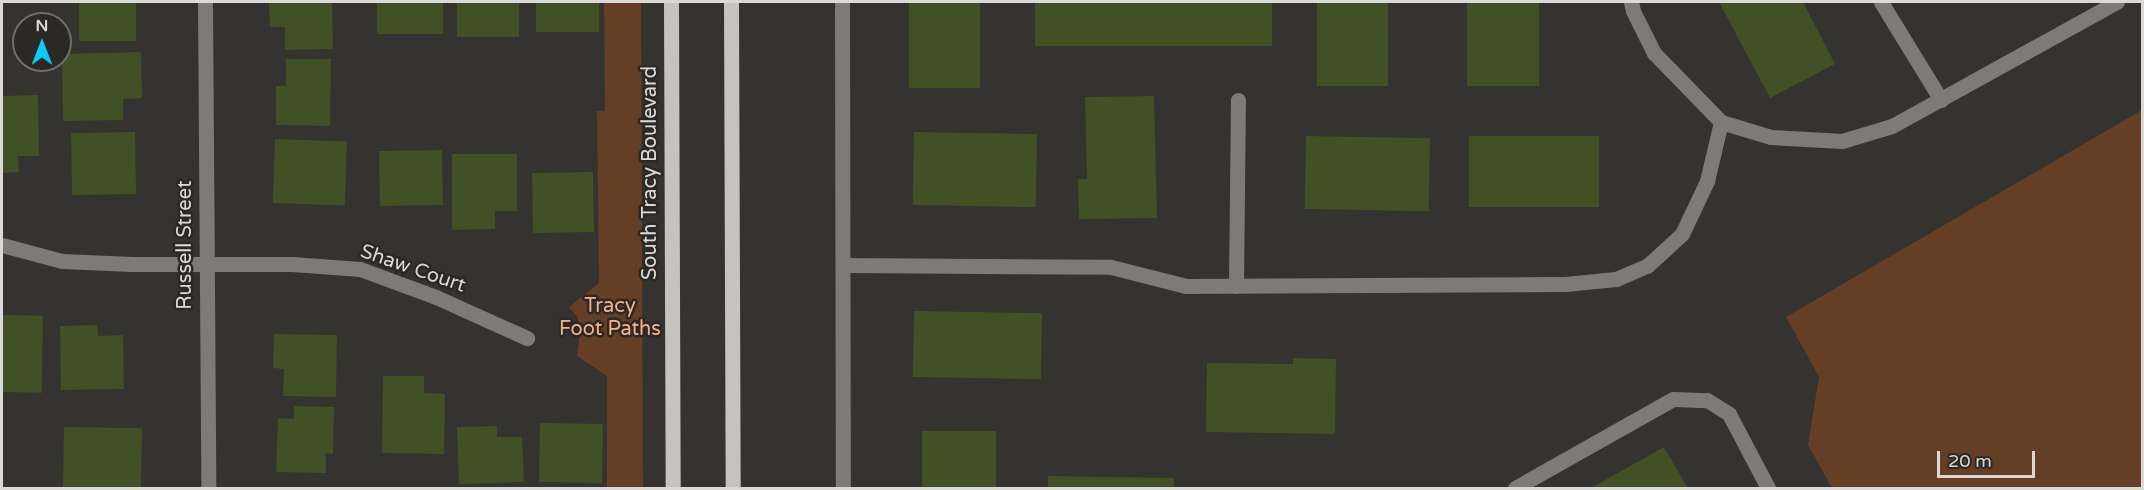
<!DOCTYPE html>
<html>
<head>
<meta charset="utf-8">
<style>
  body { margin:0 }
  #map { position:relative; width:2144px; height:490px; overflow:hidden; background:#34332f; font-family:"Varela Round",sans-serif }
  div>[style] { position:absolute }
  .green>* { inset:0; background:#653e26 }
  .building>* { inset:0; background:#415025; transform-origin:0 0 }
  .minor>* { height:15px; margin:-7.5px; padding:0 7.5px; transform-origin:7.5px; border-radius:7.5px; background:#7c7b79 }
  .major>* { height:15px; margin:-7.5px; padding:0 7.5px; transform-origin:7.5px; border-radius:7.5px; background:#c5c3bf }
  span { translate:-50% -50%; white-space:nowrap; text-align:center; line-height:1.15; -webkit-text-stroke:5px #2a2925; paint-order:stroke }
  .street-label { font-size:20px; color:#dad9d7 }
  .park-label { font-size:20px; color:#f8b289 }
  .frame { position:absolute; inset:0; border:3px solid #dad9d7; pointer-events:none }
  .north { position:absolute; left:12px; top:12px; width:60px; height:60px; box-sizing:border-box; background:#2a2925; border:2px solid #706f6c; border-radius:50%; rotate:0deg; font-size:16px; font-weight:700; line-height:24px; text-align:center; color:#dad9d7 }
  .north::after { content:''; display:block; margin:auto; width:21px; height:27px; background:#0ccafa; clip-path:polygon(50% 0,100% 100%,50% 72%,0 100%) }
  .scale { position:absolute; left:1937px; top:451px; width:98px; height:27px; box-sizing:border-box; border:3px solid #dad9d7; border-top:0; padding-left:8px; font-size:18px; line-height:21px; white-space:nowrap; color:#dad9d7; -webkit-text-stroke:4px #2a2925; paint-order:stroke }
</style>
</head>
<body>
<div id="map">
  <div class="green">
    <i style="clip-path:polygon(604px 2px,641px 2px,643px 488px,607px 488px,607px 376px,577px 356px,580px 330px,577px 317px,569px 307px,599px 283px,597px 111px,605px 111px)"></i>
    <i style="clip-path:polygon(2142px 110px,2142px 488px,1832px 488px,1808px 445px,1819px 377px,1786px 317px)"></i>
  </div>
  <div class="building">
    <i style="left:79px;top:2px;width:57px;height:39px"></i>
    <i style="clip-path:polygon(269px 2px,332px 2px,333px 49px,285px 50px,285px 27px,270px 27px)"></i>
    <i style="left:377px;top:2px;width:66px;height:32px"></i>
    <i style="left:457px;top:2px;width:62px;height:35px"></i>
    <i style="left:536px;top:2px;width:63px;height:30px"></i>
    <i style="left:909px;top:2px;width:71px;height:86px"></i>
    <i style="left:1035px;top:2px;width:237px;height:44px"></i>
    <i style="left:1317px;top:2px;width:71px;height:84px"></i>
    <i style="left:1467px;top:2px;width:72px;height:84px"></i>
    <i style="clip-path:polygon(1719px 2px,1803px 2px,1835px 64px,1770px 98px)"></i>
    <i style="clip-path:polygon(141px 52px,142px 98px,123px 99px,123px 120px,63px 121px,62px 54px)"></i>
    <i style="clip-path:polygon(286px 59px,331px 59px,330px 126px,276px 125px,276px 86px,286px 86px)"></i>
    <i style="clip-path:polygon(38px 95px,39px 156px,18px 156px,19px 172px,2px 173px,2px 96px)"></i>
    <i style="clip-path:polygon(1154px 96px,1157px 218px,1079px 219px,1078px 179px,1087px 179px,1085px 97px)"></i>
    <i style="left:135px;top:132px;width:62px;height:64px;rotate:89deg"></i>
    <i style="left:914px;top:132px;width:123px;height:73px;rotate:1deg"></i>
    <i style="left:1306px;top:136px;width:124px;height:73px;rotate:1deg"></i>
    <i style="left:1469px;top:136px;width:130px;height:71px"></i>
    <i style="left:275px;top:139px;width:72px;height:64px;rotate:2deg"></i>
    <i style="left:442px;top:150px;width:55px;height:63px;rotate:89deg"></i>
    <i style="clip-path:polygon(452px 154px,517px 154px,517px 211px,495px 211px,495px 229px,452px 230px)"></i>
    <i style="left:593px;top:172px;width:60px;height:61px;rotate:89deg"></i>
    <i style="left:914px;top:311px;width:128px;height:66px;rotate:1deg"></i>
    <i style="left:2px;top:315px;width:41px;height:77px;rotate:1deg"></i>
    <i style="clip-path:polygon(97px 325px,98px 336px,123px 335px,124px 389px,61px 390px,60px 326px)"></i>
    <i style="clip-path:polygon(274px 334px,337px 335px,336px 397px,283px 396px,284px 369px,273px 368px)"></i>
    <i style="clip-path:polygon(1293px 358px,1336px 359px,1335px 434px,1206px 432px,1207px 363px,1293px 364px)"></i>
    <i style="clip-path:polygon(383px 376px,424px 376px,424px 393px,445px 394px,444px 454px,382px 453px)"></i>
    <i style="clip-path:polygon(294px 406px,334px 407px,333px 454px,326px 453px,326px 473px,276px 472px,278px 418px,294px 419px)"></i>
    <i style="left:540px;top:423px;width:63px;height:59px;rotate:1deg"></i>
    <i style="clip-path:polygon(497px 426px,497px 437px,522px 437px,524px 482px,459px 484px,457px 427px)"></i>
    <i style="left:64px;top:427px;width:78px;height:61px;rotate:1deg"></i>
    <i style="left:922px;top:431px;width:74px;height:57px"></i>
    <i style="clip-path:polygon(1664px 447px,1688px 488px,1591px 488px)"></i>
    <i style="clip-path:polygon(1048px 476px,1174px 478px,1174px 488px,1048px 488px)"></i>
  </div>
  <div class="minor">
    <i style="left:205px;top:2px;width:486px;rotate:89.6deg"></i>
    <i style="left:842px;top:2px;width:486px;rotate:89.9deg"></i>
    <i style="left:1631px;top:2px;width:9px;rotate:77deg"></i>
    <i style="left:1633px;top:11px;width:47px;rotate:63.4deg"></i>
    <i style="left:1654px;top:53px;width:96px;rotate:45.8deg"></i>
    <i style="left:1721px;top:122px;width:52px;rotate:16.7deg"></i>
    <i style="left:1771px;top:137px;width:71px;rotate:3.2deg"></i>
    <i style="left:1842px;top:141px;width:52px;rotate:-16.7deg"></i>
    <i style="left:1892px;top:126px;width:257px;rotate:-28.9deg"></i>
    <i style="left:1881px;top:2px;width:115px;rotate:58.5deg"></i>
    <i style="left:2px;top:245px;width:62px;rotate:14.9deg"></i>
    <i style="left:62px;top:261px;width:70px;rotate:2.5deg"></i>
    <i style="left:132px;top:264px;width:160px"></i>
    <i style="left:292px;top:264px;width:68px;rotate:4.2deg"></i>
    <i style="left:360px;top:269px;width:81px;rotate:20.2deg"></i>
    <i style="left:436px;top:297px;width:100px;rotate:24.3deg"></i>
    <i style="left:843px;top:265px;width:268px;rotate:0.4deg"></i>
    <i style="left:1111px;top:267px;width:77px;rotate:14.2deg"></i>
    <i style="left:1186px;top:286px;width:379px;rotate:-0.3deg"></i>
    <i style="left:1565px;top:284px;width:51px;rotate:-5.6deg"></i>
    <i style="left:1616px;top:279px;width:34px;rotate:-23deg"></i>
    <i style="left:1647px;top:266px;width:47px;rotate:-42.4deg"></i>
    <i style="left:1682px;top:234px;width:59px;rotate:-64.7deg"></i>
    <i style="left:1707px;top:181px;width:61px;rotate:-76.7deg"></i>
    <i style="left:1236px;top:286px;width:186px;rotate:-89.4deg"></i>
    <i style="left:1515px;top:488px;width:181px;rotate:-29.4deg"></i>
    <i style="left:1673px;top:399px;width:34px;rotate:2deg"></i>
    <i style="left:1707px;top:400px;width:26px;rotate:32deg"></i>
    <i style="left:1729px;top:414px;width:84px;rotate:62.2deg"></i>
  </div>
  <div class="major">
    <i style="left:671px;top:2px;width:486px;rotate:89.8deg"></i>
    <i style="left:731px;top:2px;width:486px;rotate:89.8deg"></i>
  </div>
  <div class="street-label">
    <span style="left:650px;top:173px;rotate:-90deg">South Tracy Boulevard</span>
    <span style="left:185px;top:245px;rotate:-90deg">Russell Street</span>
    <span style="left:413px;top:269px;rotate:19deg">Shaw Court</span>
  </div>
  <div class="park-label">
    <span style="left:610px;top:318px">Tracy<br>Foot Paths</span>
  </div>
  <div class="frame"></div>
  <div class="north">N</div>
  <div class="scale">20 m</div>
</div>
</body>
</html>
